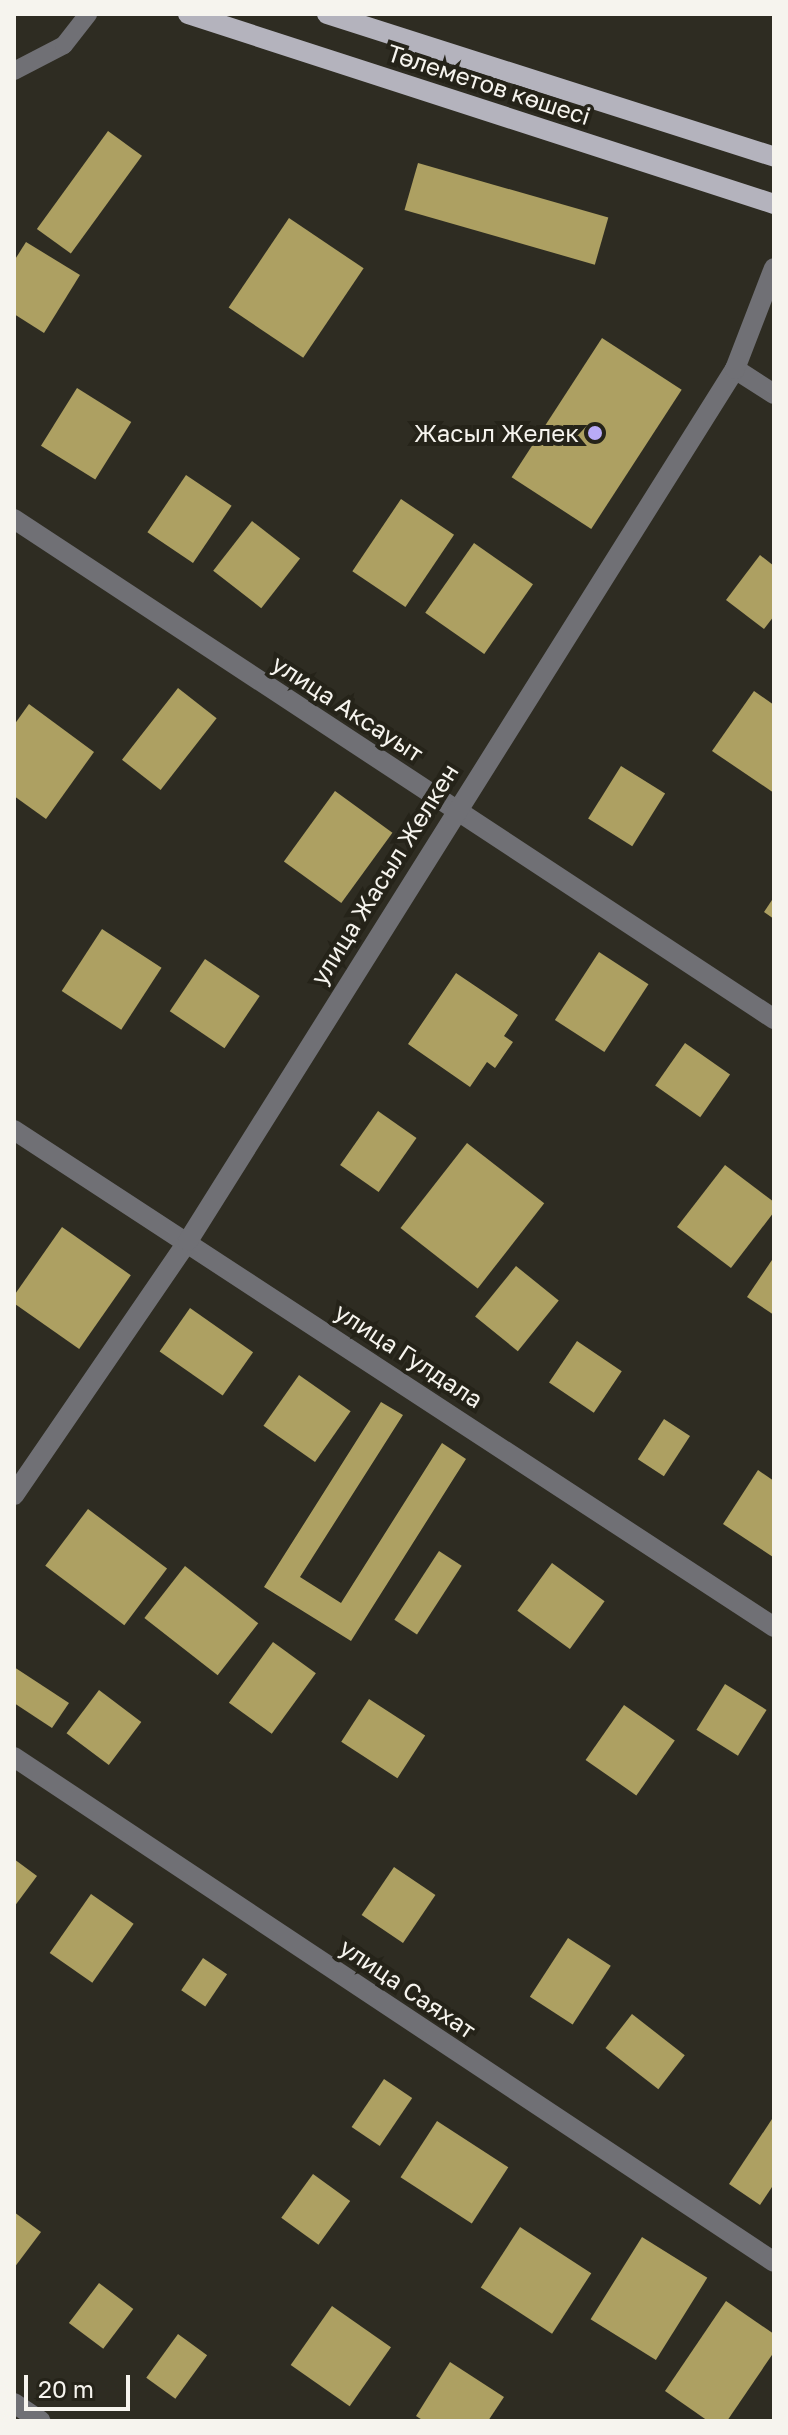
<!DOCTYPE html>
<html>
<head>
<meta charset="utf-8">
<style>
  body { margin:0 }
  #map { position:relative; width:788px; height:2435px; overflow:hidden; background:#2e2c22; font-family:"Golos Text",sans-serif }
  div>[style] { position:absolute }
  .building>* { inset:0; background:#ada062; transform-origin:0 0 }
  .lane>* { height:18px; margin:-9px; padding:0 9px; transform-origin:9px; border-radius:9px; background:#707075 }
  .street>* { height:20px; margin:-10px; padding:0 10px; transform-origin:10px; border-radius:10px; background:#707075 }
  .primary>* { height:20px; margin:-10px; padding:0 10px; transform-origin:10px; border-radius:10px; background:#b4b3bd }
  .dots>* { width:22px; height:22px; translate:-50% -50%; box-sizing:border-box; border:4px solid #252319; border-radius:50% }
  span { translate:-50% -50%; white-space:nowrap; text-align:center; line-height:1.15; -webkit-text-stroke:8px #252319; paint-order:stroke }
  .street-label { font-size:24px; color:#f6f4ee }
  .poi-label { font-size:24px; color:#f6f4ee }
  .right { translate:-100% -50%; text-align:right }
  .frame { position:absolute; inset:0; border:16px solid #f6f4ee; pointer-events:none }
  .scale { position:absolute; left:24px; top:2375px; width:106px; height:36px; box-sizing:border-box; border:4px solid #f6f4ee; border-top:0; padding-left:10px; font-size:24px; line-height:28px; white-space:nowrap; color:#f6f4ee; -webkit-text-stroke:6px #252319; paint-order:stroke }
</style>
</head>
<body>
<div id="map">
  <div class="building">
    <i style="left:108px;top:131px;width:42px;height:121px;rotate:36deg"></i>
    <i style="left:418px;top:163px;width:198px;height:49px;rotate:16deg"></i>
    <i style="left:289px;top:218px;width:90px;height:108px;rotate:34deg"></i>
    <i style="clip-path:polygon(26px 242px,80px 275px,44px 333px,14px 314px,14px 261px)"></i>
    <i style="left:602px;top:338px;width:95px;height:166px;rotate:33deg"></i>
    <i style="left:77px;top:388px;width:64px;height:68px;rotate:32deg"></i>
    <i style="left:186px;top:475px;width:55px;height:69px;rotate:34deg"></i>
    <i style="left:401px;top:499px;width:64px;height:87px;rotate:34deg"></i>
    <i style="left:252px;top:521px;width:61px;height:63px;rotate:38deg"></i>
    <i style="left:474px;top:543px;width:72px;height:85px;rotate:35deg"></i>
    <i style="clip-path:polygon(760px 555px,774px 566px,774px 616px,764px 629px,726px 600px)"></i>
    <i style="left:178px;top:688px;width:49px;height:91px;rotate:38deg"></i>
    <i style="clip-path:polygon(754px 691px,774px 705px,774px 793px,712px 751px)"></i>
    <i style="clip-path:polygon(29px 704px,94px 752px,46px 819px,14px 796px,14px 725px)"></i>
    <i style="left:621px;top:766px;width:52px;height:62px;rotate:32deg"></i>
    <i style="left:335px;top:791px;width:71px;height:87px;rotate:36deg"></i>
    <i style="clip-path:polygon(774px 897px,774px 919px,764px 912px)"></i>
    <i style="left:102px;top:929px;width:71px;height:74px;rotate:33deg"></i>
    <i style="left:599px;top:952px;width:59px;height:81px;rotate:33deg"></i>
    <i style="left:205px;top:959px;width:66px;height:63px;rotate:34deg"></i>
    <i style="clip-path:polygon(456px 973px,518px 1015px,504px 1036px,513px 1042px,495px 1068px,487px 1062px,470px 1087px,408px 1044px)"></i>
    <i style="left:685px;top:1043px;width:55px;height:52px;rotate:35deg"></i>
    <i style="left:378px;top:1111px;width:47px;height:66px;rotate:35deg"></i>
    <i style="left:467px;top:1143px;width:98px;height:108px;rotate:38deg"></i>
    <i style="clip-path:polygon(725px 1165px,774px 1202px,774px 1212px,731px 1268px,677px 1227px)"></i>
    <i style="left:62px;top:1227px;width:84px;height:90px;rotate:35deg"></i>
    <i style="clip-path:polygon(774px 1257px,774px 1315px,747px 1297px)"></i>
    <i style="left:516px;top:1266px;width:55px;height:65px;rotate:39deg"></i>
    <i style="left:190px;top:1308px;width:77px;height:53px;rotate:35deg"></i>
    <i style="left:577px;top:1341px;width:54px;height:50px;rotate:34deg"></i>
    <i style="left:299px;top:1375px;width:63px;height:62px;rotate:35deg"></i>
    <i style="clip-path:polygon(381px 1402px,403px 1415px,300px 1577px,341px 1603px,442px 1443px,466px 1459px,351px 1641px,264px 1587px)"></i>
    <i style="left:664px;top:1419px;width:31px;height:48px;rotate:33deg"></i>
    <i style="clip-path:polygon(758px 1470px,774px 1481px,773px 1557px,723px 1524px)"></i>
    <i style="left:88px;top:1509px;width:99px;height:71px;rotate:37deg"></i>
    <i style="left:439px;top:1551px;width:27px;height:82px;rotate:33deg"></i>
    <i style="left:552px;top:1563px;width:65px;height:59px;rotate:36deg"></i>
    <i style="left:185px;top:1566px;width:93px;height:66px;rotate:38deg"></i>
    <i style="left:273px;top:1642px;width:53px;height:75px;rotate:36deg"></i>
    <i style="clip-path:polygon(14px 1667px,69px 1703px,52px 1728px,14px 1703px)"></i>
    <i style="left:725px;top:1684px;width:49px;height:54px;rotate:32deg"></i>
    <i style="left:99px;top:1690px;width:53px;height:54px;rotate:37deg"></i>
    <i style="left:369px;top:1699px;width:67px;height:51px;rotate:33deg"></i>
    <i style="left:624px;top:1705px;width:62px;height:67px;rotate:35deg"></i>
    <i style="clip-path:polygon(14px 1859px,37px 1876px,14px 1907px)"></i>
    <i style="left:394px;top:1867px;width:50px;height:58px;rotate:34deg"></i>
    <i style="left:91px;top:1894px;width:52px;height:72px;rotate:35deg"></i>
    <i style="left:568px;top:1938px;width:51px;height:70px;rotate:33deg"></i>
    <i style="left:203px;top:1958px;width:29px;height:39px;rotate:34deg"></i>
    <i style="left:632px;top:2014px;width:67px;height:43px;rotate:38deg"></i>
    <i style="left:384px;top:2079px;width:34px;height:58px;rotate:34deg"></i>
    <i style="clip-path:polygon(774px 2116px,774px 2184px,760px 2205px,729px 2184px)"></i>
    <i style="left:437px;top:2121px;width:85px;height:67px;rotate:33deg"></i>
    <i style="left:313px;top:2174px;width:46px;height:54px;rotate:36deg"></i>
    <i style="clip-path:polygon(14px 2212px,41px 2232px,14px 2268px)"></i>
    <i style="left:520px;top:2227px;width:85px;height:72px;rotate:33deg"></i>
    <i style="left:642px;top:2237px;width:77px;height:97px;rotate:32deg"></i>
    <i style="left:99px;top:2283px;width:43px;height:50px;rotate:37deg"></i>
    <i style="clip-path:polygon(726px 2301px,774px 2334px,774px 2352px,727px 2421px,708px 2421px,665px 2391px)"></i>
    <i style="left:332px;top:2306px;width:72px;height:72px;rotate:35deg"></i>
    <i style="left:178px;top:2334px;width:36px;height:54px;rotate:36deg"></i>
    <i style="clip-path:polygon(450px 2362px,504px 2397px,488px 2421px,424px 2421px,416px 2416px)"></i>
  </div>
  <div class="lane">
    <i style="left:14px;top:71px;width:56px;rotate:-27.5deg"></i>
    <i style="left:64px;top:45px;width:39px;rotate:-52deg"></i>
  </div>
  <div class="street">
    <i style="left:735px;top:369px;width:46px;rotate:32.7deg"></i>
    <i style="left:14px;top:519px;width:910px;rotate:33.34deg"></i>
    <i style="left:14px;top:1130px;width:908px;rotate:33.18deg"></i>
    <i style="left:14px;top:1495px;width:308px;rotate:-55.6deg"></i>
    <i style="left:188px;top:1241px;width:1029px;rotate:-57.9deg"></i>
    <i style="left:735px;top:369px;width:108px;rotate:-68.9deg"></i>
    <i style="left:14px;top:1757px;width:912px;rotate:33.6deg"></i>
    <i style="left:14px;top:2403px;width:32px;rotate:34deg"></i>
  </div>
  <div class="primary">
    <i style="left:188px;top:14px;width:616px;rotate:17.96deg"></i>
    <i style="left:327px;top:14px;width:469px;rotate:17.7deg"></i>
  </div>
  <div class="dots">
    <i style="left:595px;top:433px;background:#b9abf7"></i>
  </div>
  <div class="street-label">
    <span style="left:489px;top:84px;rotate:18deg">Төлеметов көшесі</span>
    <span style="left:348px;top:708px;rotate:33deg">улица Аксауыт</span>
    <span style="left:384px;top:874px;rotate:-58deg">улица Жасыл Желкен</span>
    <span style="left:409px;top:1355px;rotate:33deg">улица Гулдала</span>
    <span style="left:408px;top:1988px;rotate:34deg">улица Саяхат</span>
  </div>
  <div class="poi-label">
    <span class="right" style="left:579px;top:433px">Жасыл Желек</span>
  </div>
  <div class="frame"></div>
  <div class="scale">20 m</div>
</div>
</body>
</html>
